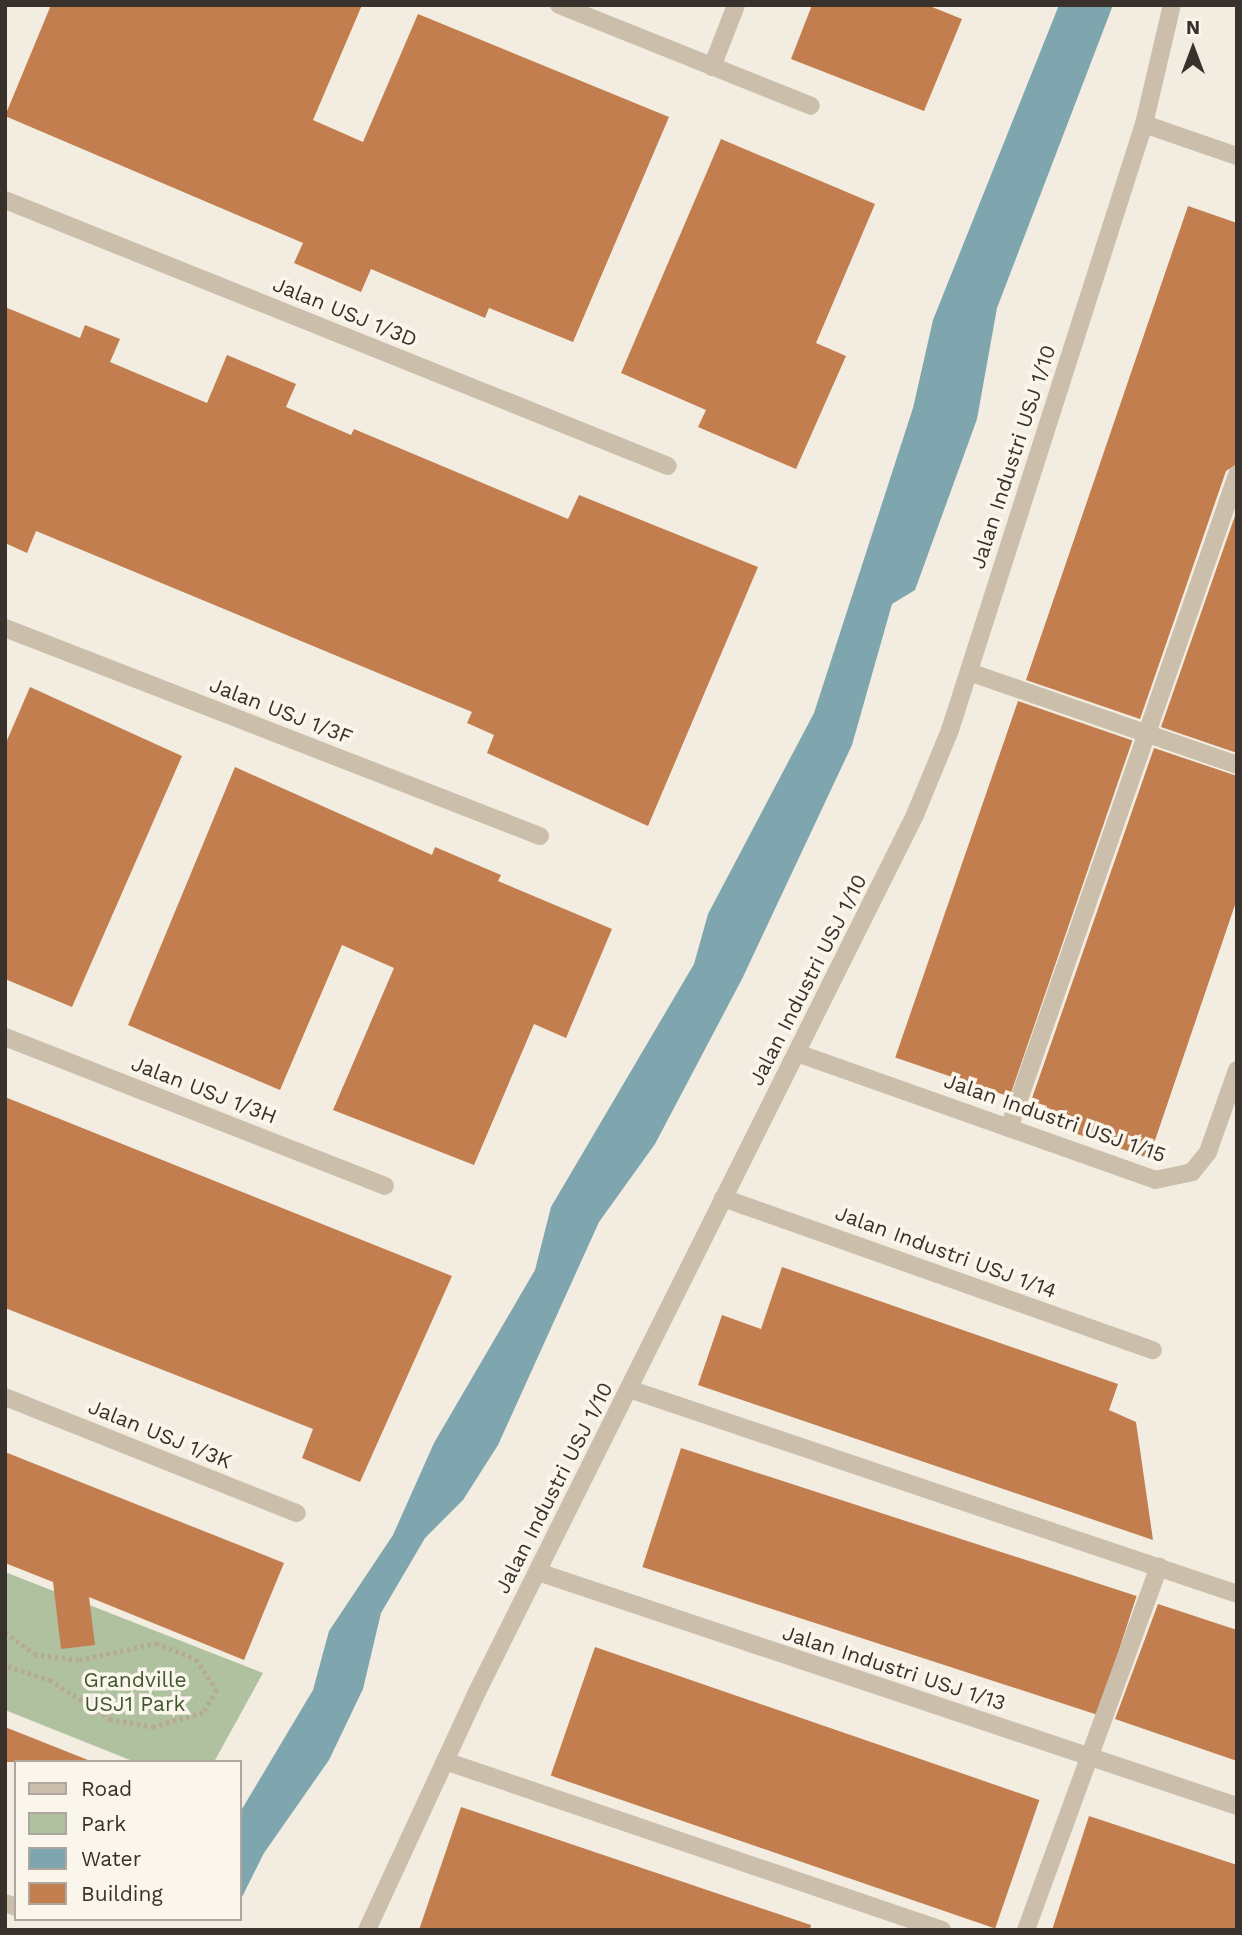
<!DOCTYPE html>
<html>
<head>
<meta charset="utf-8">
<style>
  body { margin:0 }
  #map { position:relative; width:1242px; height:1935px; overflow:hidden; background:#f2ede0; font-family:"Work Sans",sans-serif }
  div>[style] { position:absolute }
  .green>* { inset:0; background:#b0c1a0 }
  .water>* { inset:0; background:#7fa5af }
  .building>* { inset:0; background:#c27e4e; transform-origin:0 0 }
  .path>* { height:4.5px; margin-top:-2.25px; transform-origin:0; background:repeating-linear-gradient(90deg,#b6a996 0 3.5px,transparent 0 7px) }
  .lane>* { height:18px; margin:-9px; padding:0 9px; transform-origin:9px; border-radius:9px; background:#cbbfac }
  .street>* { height:18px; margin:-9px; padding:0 9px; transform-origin:9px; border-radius:9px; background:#cbbfac }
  span { translate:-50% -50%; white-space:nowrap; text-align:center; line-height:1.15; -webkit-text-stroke:7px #faf6ec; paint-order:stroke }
  .street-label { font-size:21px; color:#39312b }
  .park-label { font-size:21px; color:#41562f }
  .frame { position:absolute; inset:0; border:7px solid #39312b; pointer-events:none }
  .legend { position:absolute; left:14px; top:1760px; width:228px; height:161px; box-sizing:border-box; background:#faf6ec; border:2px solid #ada79f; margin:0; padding:9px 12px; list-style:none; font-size:21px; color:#39312b }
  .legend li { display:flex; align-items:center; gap:14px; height:35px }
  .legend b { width:35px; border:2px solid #ada79f }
  .north { position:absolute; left:1158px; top:14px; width:70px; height:70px; -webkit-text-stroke:5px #faf6ec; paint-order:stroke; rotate:0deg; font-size:19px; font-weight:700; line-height:28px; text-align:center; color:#39312b }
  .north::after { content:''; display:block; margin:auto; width:24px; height:32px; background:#39312b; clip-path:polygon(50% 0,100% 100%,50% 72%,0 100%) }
</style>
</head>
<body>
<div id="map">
  <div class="green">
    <i style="clip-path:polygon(5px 1572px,263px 1673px,214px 1762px,135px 1762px,5px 1710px)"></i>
  </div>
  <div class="water">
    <i style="clip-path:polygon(1059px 5px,1113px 5px,997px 308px,977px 419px,915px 590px,892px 604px,852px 745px,742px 979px,655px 1144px,599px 1222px,498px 1445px,463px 1500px,425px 1538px,381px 1613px,363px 1689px,329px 1760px,264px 1853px,240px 1901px,242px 1809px,313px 1690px,329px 1631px,393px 1535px,434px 1443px,535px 1270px,551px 1207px,694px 964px,708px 914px,814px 713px,913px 408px,933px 320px)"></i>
  </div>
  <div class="building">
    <i style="clip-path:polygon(51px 5px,362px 5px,313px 120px,363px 142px,418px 14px,669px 117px,573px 342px,489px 308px,485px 318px,371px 269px,361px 292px,294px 263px,303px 243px,5px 116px)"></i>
    <i style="clip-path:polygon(812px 5px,927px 5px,962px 19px,924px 111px,791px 59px)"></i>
    <i style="clip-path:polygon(721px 139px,875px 204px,816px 343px,846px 356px,796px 469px,698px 427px,706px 410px,621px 373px)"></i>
    <i style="clip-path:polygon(1188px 206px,1237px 223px,1237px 464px,1226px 471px,1140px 719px,1026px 680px)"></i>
    <i style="clip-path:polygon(5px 307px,80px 338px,85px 325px,120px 339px,110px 362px,207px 403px,227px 355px,296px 384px,286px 407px,351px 435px,354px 429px,568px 519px,579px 495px,758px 567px,648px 826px,487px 753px,494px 735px,467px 723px,472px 712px,36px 531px,27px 553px,5px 543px)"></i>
    <i style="clip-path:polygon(1237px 510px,1237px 753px,1161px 727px)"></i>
    <i style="clip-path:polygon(30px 687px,182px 756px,72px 1007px,5px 979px,5px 745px)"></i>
    <i style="left:1018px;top:701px;width:121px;height:377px;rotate:19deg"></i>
    <i style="clip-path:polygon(1154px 748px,1237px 776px,1237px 899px,1149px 1158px,1041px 1122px,1047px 1106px,1031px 1101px)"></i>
    <i style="clip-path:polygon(235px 767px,432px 855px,435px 847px,501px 875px,498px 881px,612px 929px,566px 1038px,534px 1024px,474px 1165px,333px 1110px,394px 968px,342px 945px,280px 1090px,128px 1025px)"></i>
    <i style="clip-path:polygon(5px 1097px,452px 1276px,360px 1482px,302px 1458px,313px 1429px,5px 1308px)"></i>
    <i style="clip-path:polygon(782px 1267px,1118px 1384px,1109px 1410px,1136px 1422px,1153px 1540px,698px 1385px,722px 1315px,761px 1329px)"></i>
    <i style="left:681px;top:1448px;width:479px;height:125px;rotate:18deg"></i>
    <i style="clip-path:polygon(5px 1452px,284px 1563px,244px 1660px,89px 1597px,95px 1645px,61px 1649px,53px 1582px,5px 1563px)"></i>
    <i style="clip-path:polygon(1158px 1604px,1237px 1630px,1237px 1761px,1115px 1719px)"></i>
    <i style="left:595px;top:1647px;width:470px;height:136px;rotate:19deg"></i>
    <i style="clip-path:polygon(5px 1727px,88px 1760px,88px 1762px,5px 1762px)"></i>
    <i style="clip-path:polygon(461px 1807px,811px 1925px,810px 1930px,419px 1930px)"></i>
    <i style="clip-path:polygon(1089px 1816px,1237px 1865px,1237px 1930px,1052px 1930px)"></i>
  </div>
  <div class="path">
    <i style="left:5px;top:1632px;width:36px;rotate:37deg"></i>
    <i style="left:34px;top:1654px;width:45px;rotate:7.6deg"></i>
    <i style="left:79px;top:1660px;width:79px;rotate:-12.4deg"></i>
    <i style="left:156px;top:1643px;width:43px;rotate:21.8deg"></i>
    <i style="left:196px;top:1659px;width:37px;rotate:56deg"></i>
    <i style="left:217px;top:1690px;width:27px;rotate:121deg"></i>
    <i style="left:203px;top:1713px;width:51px;rotate:164.1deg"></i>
    <i style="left:154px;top:1727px;width:44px;rotate:-170.8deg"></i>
    <i style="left:111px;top:1720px;width:72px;rotate:-147deg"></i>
    <i style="left:51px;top:1681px;width:48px;rotate:-161.9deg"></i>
  </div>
  <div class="lane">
    <i style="left:969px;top:672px;width:284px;rotate:19.1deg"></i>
    <i style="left:1009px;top:1128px;width:692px;rotate:-70.75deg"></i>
    <i style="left:445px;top:1761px;width:525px;rotate:18.78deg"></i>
    <i style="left:1026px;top:1930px;width:387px;rotate:-69.9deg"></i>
  </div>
  <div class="street">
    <i style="left:559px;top:5px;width:271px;rotate:21.8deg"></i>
    <i style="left:712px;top:67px;width:66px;rotate:-68.8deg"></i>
    <i style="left:1144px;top:124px;width:98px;rotate:19deg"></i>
    <i style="left:5px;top:200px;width:714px;rotate:21.86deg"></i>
    <i style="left:5px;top:628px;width:574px;rotate:21.25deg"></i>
    <i style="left:5px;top:1037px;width:408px;rotate:21.4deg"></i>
    <i style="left:797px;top:1053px;width:380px;rotate:19.5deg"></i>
    <i style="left:1155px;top:1180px;width:38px;rotate:-12deg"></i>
    <i style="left:1192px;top:1172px;width:26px;rotate:-51deg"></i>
    <i style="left:1208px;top:1152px;width:87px;rotate:-70.5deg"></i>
    <i style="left:723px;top:1198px;width:456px;rotate:19.5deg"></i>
    <i style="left:629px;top:1389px;width:642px;rotate:18.63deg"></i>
    <i style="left:5px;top:1397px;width:314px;rotate:21.7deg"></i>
    <i style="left:538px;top:1572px;width:737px;rotate:18.51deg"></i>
    <i style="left:5px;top:1903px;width:12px;rotate:20deg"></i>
    <i style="left:367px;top:1930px;width:262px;rotate:-65.2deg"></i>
    <i style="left:477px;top:1692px;width:980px;rotate:-63.46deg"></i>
    <i style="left:915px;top:815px;width:92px;rotate:-67.6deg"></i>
    <i style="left:950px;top:730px;width:636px;rotate:-72.25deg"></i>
    <i style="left:1144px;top:124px;width:122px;rotate:-76.8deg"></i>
  </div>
  <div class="street-label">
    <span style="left:345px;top:312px;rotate:22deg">Jalan USJ 1/3D</span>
    <span style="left:1013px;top:457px;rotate:-72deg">Jalan Industri USJ 1/10</span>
    <span style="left:281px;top:711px;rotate:21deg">Jalan USJ 1/3F</span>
    <span style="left:808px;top:980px;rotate:-63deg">Jalan Industri USJ 1/10</span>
    <span style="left:204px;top:1090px;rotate:21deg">Jalan USJ 1/3H</span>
    <span style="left:1055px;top:1118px;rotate:19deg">Jalan Industri USJ 1/15</span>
    <span style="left:946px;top:1252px;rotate:20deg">Jalan Industri USJ 1/14</span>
    <span style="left:160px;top:1434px;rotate:22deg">Jalan USJ 1/3K</span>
    <span style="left:554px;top:1488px;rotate:-63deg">Jalan Industri USJ 1/10</span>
    <span style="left:894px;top:1668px;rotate:18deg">Jalan Industri USJ 1/13</span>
  </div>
  <div class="park-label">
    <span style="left:135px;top:1692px">Grandville<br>USJ1 Park</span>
  </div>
  <div class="frame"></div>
  <ul class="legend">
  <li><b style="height:9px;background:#cbbfac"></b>Road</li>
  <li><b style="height:19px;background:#b0c1a0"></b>Park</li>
  <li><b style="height:19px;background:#7fa5af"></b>Water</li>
  <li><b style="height:19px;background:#c27e4e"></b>Building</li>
  </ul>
  <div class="north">N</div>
</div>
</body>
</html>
